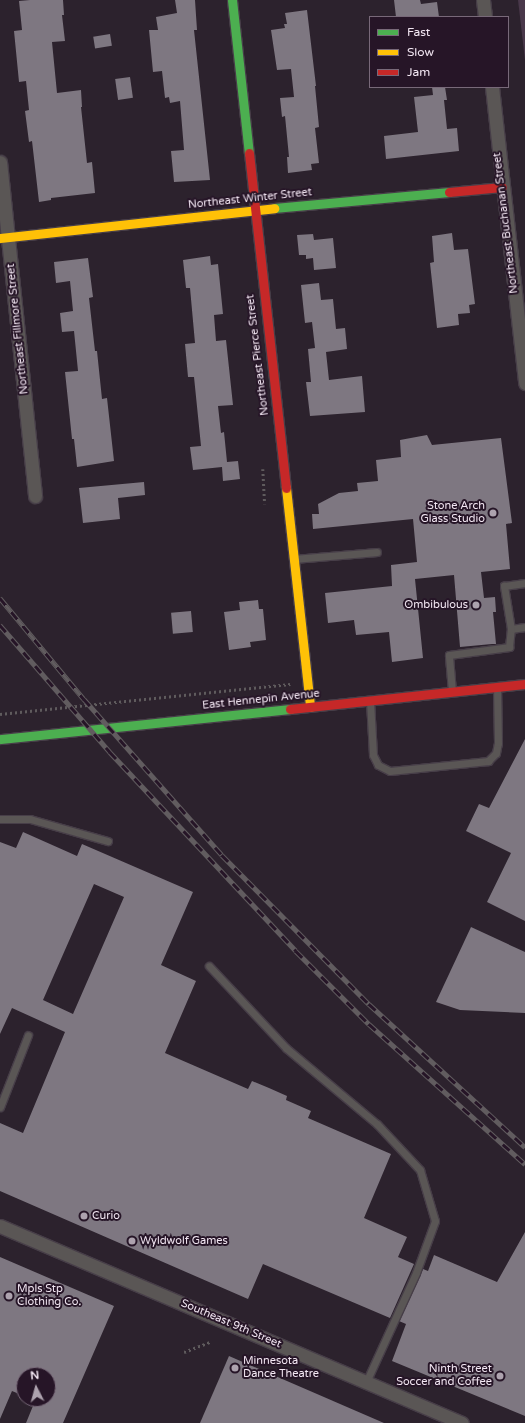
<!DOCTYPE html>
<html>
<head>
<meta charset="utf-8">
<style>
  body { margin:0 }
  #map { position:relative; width:525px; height:1423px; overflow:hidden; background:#2c222d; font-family:"Varela Round",sans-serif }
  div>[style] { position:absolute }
  .green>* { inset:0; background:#49384a }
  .building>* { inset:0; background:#7e7781; transform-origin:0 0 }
  .path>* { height:2.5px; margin-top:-1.25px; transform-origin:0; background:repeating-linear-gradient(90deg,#5f5b5d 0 2px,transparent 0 5px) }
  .roads { filter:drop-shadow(1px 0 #473e48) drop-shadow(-1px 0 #473e48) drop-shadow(0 1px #473e48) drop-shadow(0 -1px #473e48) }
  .lane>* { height:7px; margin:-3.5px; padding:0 3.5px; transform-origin:3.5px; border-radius:3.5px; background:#5a5655 }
  .street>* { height:13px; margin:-6.5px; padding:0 6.5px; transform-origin:6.5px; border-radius:6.5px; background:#5a5655 }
  .fast>* { height:9px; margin:-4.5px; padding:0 4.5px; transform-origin:4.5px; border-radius:4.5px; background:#4caf50 }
  .slow>* { height:9px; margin:-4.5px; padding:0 4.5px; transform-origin:4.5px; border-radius:4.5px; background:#ffc107 }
  .jam>* { height:9px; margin:-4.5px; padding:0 4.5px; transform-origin:4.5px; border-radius:4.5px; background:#c62828 }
  .rail>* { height:4.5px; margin-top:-2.25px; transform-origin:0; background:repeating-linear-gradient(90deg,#261527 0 9px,#615c5f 0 18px); box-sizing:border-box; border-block:1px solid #615c5f }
  .dots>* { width:11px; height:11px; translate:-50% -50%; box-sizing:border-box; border:2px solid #261527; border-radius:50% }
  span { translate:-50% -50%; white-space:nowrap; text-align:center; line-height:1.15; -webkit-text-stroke:4px #261527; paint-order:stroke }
  .street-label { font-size:11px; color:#f3e7f3 }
  .poi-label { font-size:11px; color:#f3e7f3 }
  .right { translate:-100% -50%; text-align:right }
  .left { translate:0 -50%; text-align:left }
  .legend { position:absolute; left:369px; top:16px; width:140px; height:72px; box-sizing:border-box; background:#261527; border:1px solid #786979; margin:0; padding:5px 7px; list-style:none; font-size:12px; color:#f3e7f3 }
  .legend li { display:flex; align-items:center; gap:8px; height:20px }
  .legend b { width:20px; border:1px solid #786979 }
  .north { position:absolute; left:16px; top:1367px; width:40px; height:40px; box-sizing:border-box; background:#261527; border:1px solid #786979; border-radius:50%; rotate:354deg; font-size:11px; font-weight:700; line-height:16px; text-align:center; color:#f3e7f3 }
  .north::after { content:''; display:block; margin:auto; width:14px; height:18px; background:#ada2ae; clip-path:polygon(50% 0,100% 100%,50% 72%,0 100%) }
</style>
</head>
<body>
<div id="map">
  <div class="green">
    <i style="clip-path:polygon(518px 0,525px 0,525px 60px)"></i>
  </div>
  <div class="building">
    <i style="clip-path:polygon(30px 0,63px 0,64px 15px,62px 15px,65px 41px,52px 42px,57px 93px,81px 90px,82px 107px,81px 107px,87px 163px,92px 162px,95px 193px,51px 198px,51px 200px,39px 202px,32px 141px,29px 142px,25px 111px,29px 110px,26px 81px,19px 82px,14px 31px,22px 30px,19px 1px)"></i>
    <i style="clip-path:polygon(175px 0,195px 0,197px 30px,194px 30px,210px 180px,174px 182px,171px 151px,184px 150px,180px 101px,170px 103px,169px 97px,165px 98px,162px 71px,153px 72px,149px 30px,158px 30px,156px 17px,177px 13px)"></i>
    <i style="clip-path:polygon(394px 0,420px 0,421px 4px,437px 2px,439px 17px,396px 17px)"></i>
    <i style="clip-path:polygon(307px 10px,316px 86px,315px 86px,319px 127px,315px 128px,319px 163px,311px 164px,312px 170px,288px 173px,287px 157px,289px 157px,285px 116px,282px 117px,280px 98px,294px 97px,291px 69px,277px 70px,271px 30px,285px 28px,284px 24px,287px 24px,285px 13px)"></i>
    <i style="left:110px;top:34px;width:12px;height:17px;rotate:81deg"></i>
    <i style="left:130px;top:77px;width:21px;height:15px;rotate:82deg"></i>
    <i style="clip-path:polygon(432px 87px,445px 87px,447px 100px,444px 100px,447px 129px,457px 128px,459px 151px,386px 159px,384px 136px,418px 132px,414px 97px,433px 95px)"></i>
    <i style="clip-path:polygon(452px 233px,454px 250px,468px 249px,475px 304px,469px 305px,470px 313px,458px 314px,459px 325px,437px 328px,430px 263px,434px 262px,432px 236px)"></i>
    <i style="clip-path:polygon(313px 234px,314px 240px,333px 238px,336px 268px,314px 270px,313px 258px,306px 259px,306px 255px,299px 255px,297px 235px)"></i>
    <i style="clip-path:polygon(210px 256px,211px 265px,218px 264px,223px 314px,214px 315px,216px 341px,226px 340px,233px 405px,218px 406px,221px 433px,224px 432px,227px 462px,238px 461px,240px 479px,223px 481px,222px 467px,193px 470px,190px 447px,201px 446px,194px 377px,188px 377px,185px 344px,195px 343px,190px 288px,186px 288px,183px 260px)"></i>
    <i style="clip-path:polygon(88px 258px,93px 297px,89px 298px,95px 351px,97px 351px,102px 399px,107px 398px,114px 461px,77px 467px,74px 439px,72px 439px,65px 372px,78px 371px,74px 331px,62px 332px,60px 313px,73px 311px,70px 281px,56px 283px,54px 262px)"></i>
    <i style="clip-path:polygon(319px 283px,321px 300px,333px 299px,336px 329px,345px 328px,347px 349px,326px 352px,329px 380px,362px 376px,365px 412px,310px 416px,306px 382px,311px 382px,308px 349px,315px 348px,312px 322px,305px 323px,301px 285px)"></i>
    <i style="clip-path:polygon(427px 435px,432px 445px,501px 438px,512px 523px,506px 524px,510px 569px,481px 572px,484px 598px,495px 597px,496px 612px,493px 612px,496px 644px,492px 644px,460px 647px,454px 575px,415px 579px,423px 658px,392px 662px,389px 632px,356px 635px,354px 620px,328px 623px,325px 593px,392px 586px,391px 565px,417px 562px,413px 519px,313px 529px,312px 514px,319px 514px,318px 504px,339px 493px,358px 491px,357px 483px,378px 481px,376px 460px,401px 457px,400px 440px)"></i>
    <i style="clip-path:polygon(144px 482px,145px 495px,118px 498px,120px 519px,83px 523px,79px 488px)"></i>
    <i style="clip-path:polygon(258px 600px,259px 609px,263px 609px,266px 640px,250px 642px,251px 647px,229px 650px,224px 612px,240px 610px,239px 602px)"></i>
    <i style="left:191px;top:611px;width:21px;height:20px;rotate:85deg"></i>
    <i style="clip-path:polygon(525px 739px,525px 921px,487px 902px,511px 853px,466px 831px,479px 804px,489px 808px)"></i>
    <i style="clip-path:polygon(evenodd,23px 832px,77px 856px,82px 844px,193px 892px,161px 965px,196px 981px,165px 1053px,248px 1089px,252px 1081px,269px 1088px,287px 1096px,286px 1100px,311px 1111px,308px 1118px,391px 1154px,364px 1218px,407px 1237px,398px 1257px,414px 1264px,390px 1318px,263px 1264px,248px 1299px,0 1191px,0 1123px,23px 1133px,65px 1032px,12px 1008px,0 1034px,0 842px,16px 848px,23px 832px,94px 884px,124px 897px,73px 1014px,43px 1000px,94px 884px)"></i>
    <i style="clip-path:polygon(471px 927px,525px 952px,525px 1013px,460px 1010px,436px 1002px)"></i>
    <i style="clip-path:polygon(525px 1232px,525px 1416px,392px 1361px,406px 1324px,399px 1321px,423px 1269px,428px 1271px,434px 1255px,497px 1282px)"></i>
    <i style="clip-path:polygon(0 1257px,114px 1306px,63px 1423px,26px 1423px,35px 1401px,31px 1399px,48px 1399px,48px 1375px,24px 1375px,24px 1396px,12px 1391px,0 1419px)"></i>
    <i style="clip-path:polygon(229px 1356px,384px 1423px,200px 1423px)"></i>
  </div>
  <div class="path">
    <i style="left:263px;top:469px;width:35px;rotate:87deg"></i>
    <i style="left:0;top:714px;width:292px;rotate:-5.9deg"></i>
    <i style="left:184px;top:1352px;width:28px;rotate:-21deg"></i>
  </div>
  <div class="roads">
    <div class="lane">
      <i style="left:294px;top:559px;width:83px;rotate:-4.8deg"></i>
      <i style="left:511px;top:629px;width:14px;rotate:-8deg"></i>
      <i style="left:452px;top:691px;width:36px;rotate:-95deg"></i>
      <i style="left:449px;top:655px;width:61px;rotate:-7.6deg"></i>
      <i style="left:509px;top:647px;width:18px;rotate:-84deg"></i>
      <i style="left:511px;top:629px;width:44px;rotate:-99.2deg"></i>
      <i style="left:504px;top:586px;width:21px;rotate:-8deg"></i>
      <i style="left:370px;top:701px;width:54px;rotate:86.8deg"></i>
      <i style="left:373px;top:755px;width:11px;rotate:63deg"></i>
      <i style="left:378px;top:765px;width:13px;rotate:27deg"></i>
      <i style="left:390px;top:771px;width:99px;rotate:-5.8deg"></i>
      <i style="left:488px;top:761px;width:11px;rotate:-45deg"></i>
      <i style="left:496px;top:753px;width:10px;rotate:-79deg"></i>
      <i style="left:498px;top:743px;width:55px;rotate:-91deg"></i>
      <i style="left:0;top:819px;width:30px"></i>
      <i style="left:30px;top:819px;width:81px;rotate:15.8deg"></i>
      <i style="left:209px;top:966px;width:112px;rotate:46.8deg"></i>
      <i style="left:286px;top:1048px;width:119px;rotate:39.9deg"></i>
      <i style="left:377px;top:1124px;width:63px;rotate:46.9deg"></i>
      <i style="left:420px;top:1170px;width:53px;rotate:73.6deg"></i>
      <i style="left:435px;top:1221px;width:55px;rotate:110.1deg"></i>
      <i style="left:416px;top:1273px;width:120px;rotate:114.6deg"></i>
      <i style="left:0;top:1107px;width:77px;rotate:-68.7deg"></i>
    </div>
    <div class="street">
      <i style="left:483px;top:0;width:17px;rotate:83deg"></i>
      <i style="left:492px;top:87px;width:298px;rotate:83.6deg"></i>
      <i style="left:0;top:162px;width:336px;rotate:84deg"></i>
      <i style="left:0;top:1226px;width:502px;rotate:23.09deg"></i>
    </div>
    <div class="fast">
      <i style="left:232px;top:0;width:154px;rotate:83.7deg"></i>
      <i style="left:274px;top:208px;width:176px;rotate:-5.2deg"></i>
      <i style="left:0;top:739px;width:292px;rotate:-5.9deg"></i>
    </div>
    <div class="slow">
      <i style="left:0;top:238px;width:276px;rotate:-6.2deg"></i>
      <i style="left:286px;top:488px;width:220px;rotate:83.7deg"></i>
    </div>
    <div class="jam">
      <i style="left:249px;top:153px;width:337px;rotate:83.7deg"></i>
      <i style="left:449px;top:192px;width:53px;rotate:-5.4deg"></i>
      <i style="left:290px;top:709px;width:236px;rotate:-6.1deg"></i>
    </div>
  </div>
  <div class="rail">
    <i style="left:0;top:598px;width:131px;rotate:50.3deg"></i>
    <i style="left:84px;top:699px;width:208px;rotate:48.5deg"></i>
    <i style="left:222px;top:855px;width:209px;rotate:45.4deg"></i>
    <i style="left:369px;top:1004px;width:212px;rotate:42.5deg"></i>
    <i style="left:0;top:625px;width:168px;rotate:49.1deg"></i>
    <i style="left:110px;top:752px;width:272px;rotate:46.9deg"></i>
    <i style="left:296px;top:951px;width:103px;rotate:45deg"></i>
    <i style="left:369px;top:1024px;width:210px;rotate:41.9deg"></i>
  </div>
  <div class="dots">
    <i style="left:493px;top:513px;background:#ada2ae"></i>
    <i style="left:476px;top:605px;background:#ada2ae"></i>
    <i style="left:84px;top:1216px;background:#ada2ae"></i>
    <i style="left:132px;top:1241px;background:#ada2ae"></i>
    <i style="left:9px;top:1296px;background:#ada2ae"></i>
    <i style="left:235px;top:1368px;background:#ada2ae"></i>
    <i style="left:500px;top:1376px;background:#ada2ae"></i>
  </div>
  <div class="street-label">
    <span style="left:250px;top:199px;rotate:-6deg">Northeast Winter Street</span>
    <span style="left:506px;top:223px;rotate:-97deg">Northeast Buchanan Street</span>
    <span style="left:18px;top:329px;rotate:-96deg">Northeast Fillmore Street</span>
    <span style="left:258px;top:355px;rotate:-97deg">Northeast Pierce Street</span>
    <span style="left:261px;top:700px;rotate:-6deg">East Hennepin Avenue</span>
    <span style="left:231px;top:1324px;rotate:23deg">Southeast 9th Street</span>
  </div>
  <div class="poi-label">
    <span class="right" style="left:485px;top:513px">Stone Arch<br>Glass Studio</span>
    <span class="right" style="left:468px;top:605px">Ombibulous</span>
    <span class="left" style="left:92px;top:1216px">Curio</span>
    <span class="left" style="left:140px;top:1241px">Wyldwolf Games</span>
    <span class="left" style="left:17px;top:1296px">Mpls Stp<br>Clothing Co.</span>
    <span class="left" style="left:243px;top:1368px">Minnesota<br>Dance Theatre</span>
    <span class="right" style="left:492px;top:1376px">Ninth Street<br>Soccer and Coffee</span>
  </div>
  <ul class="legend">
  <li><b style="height:5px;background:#4caf50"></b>Fast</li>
  <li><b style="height:5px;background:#ffc107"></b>Slow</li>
  <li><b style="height:5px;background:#c62828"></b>Jam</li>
  </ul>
  <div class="north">N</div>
</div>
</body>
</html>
